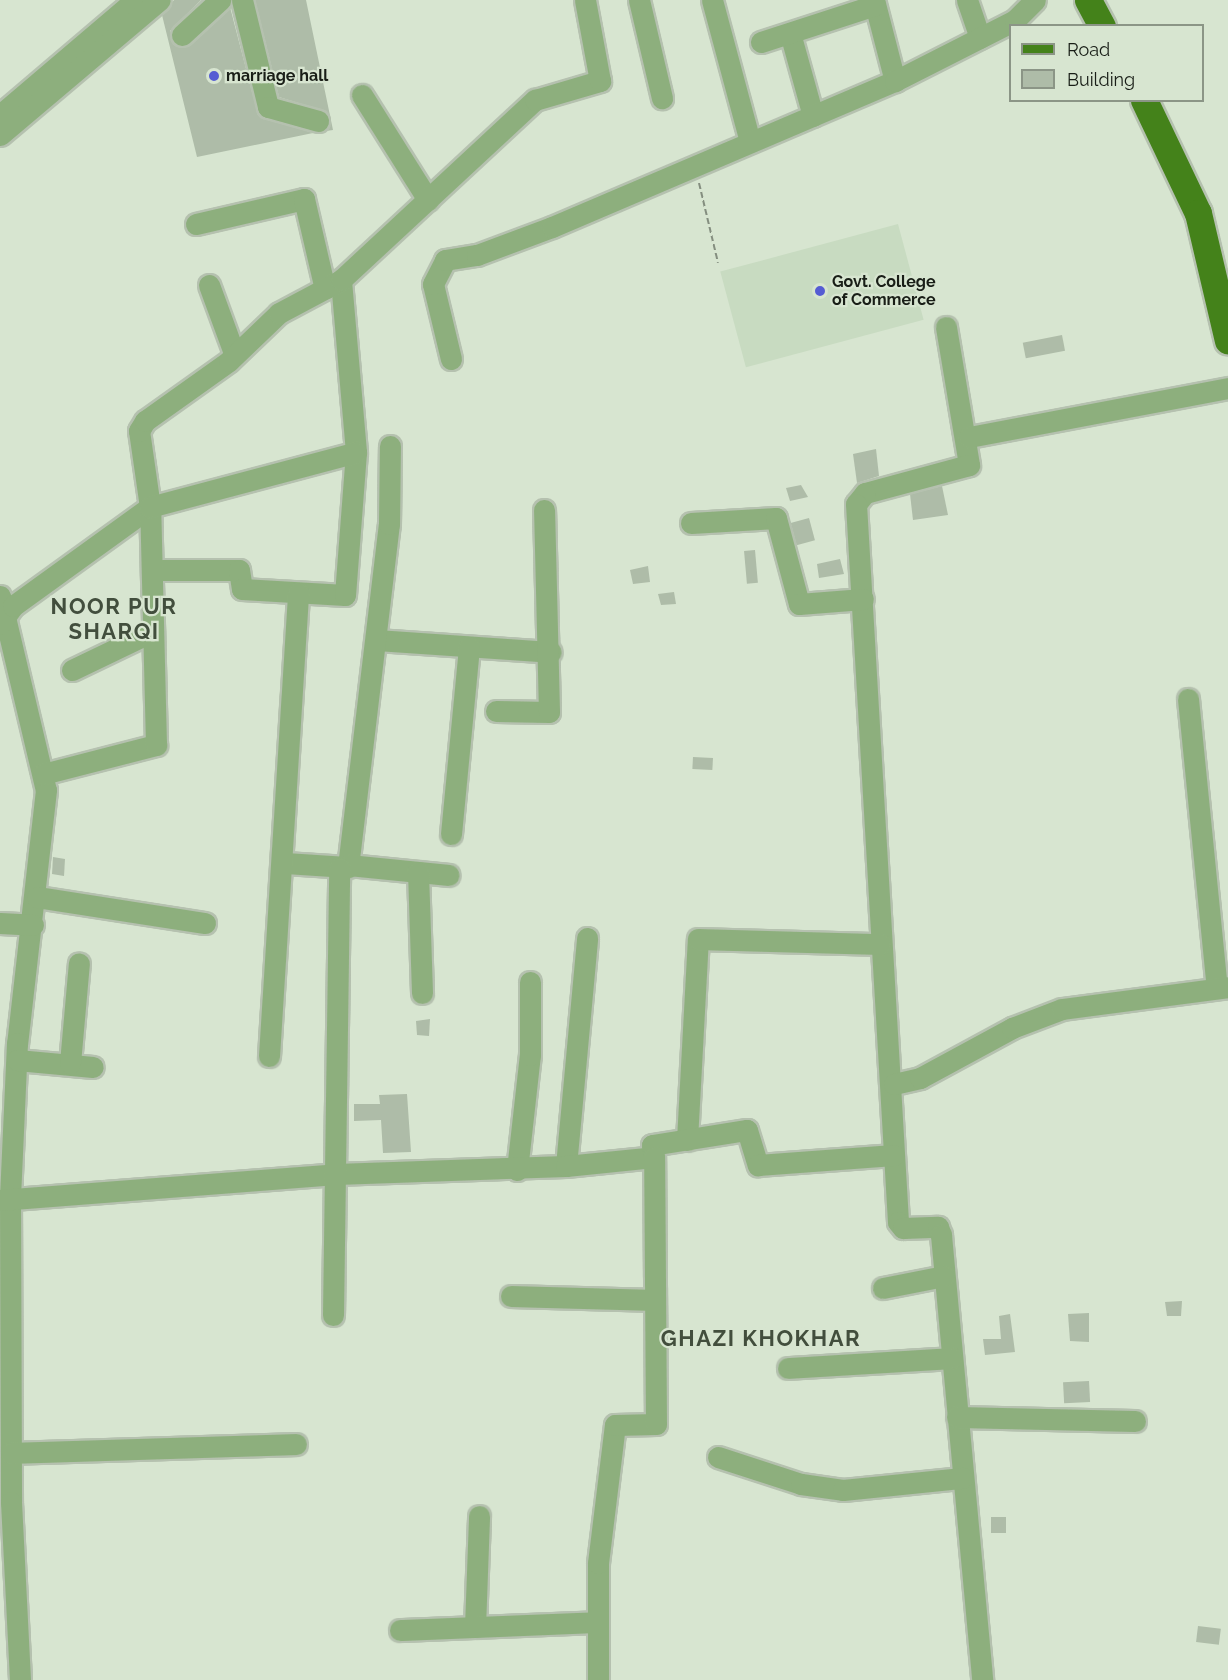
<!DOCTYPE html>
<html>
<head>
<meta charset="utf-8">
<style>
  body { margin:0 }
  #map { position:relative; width:1228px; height:1680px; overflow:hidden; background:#d7e5d0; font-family:Raleway,sans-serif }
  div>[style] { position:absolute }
  .built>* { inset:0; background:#c8dbc1; transform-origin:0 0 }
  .building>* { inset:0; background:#aebca8; transform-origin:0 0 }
  .path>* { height:2px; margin-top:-1px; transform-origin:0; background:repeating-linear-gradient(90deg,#848e7f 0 6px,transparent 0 9px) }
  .roads { filter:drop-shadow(2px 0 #b5c1af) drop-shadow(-2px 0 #b5c1af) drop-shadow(0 2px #b5c1af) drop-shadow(0 -2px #b5c1af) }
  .minor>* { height:21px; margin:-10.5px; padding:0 10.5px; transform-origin:10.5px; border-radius:10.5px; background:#8daf7d }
  .major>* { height:27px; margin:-13.5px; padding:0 13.5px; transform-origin:13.5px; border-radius:13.5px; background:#44821a }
  .dots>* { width:16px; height:16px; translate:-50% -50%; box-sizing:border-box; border:3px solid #d7e5d0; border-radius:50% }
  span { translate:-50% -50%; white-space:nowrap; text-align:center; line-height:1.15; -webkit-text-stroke:4.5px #d7e5d0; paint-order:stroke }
  .poi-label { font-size:16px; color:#191e17; font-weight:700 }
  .left { translate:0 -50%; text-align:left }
  .district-label { font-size:22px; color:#424e3d; font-weight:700; letter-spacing:1.5px }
  .legend { position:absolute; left:1009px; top:24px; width:195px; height:78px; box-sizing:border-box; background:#d7e5d0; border:2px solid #8b9586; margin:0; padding:8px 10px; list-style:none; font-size:18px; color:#191e17 }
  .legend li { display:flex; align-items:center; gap:12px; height:30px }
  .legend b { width:30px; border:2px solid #8b9586 }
</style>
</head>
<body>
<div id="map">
  <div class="built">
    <i style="left:898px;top:224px;width:99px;height:184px;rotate:75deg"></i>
  </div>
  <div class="building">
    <i style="clip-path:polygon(174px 0,201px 0,170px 31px,179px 47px,191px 44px,230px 7px,258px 115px,313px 133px,197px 157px,162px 15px)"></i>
    <i style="clip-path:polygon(255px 0,306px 0,333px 130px,326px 131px,327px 112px,279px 97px)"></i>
    <i style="left:1062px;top:335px;width:16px;height:40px;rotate:79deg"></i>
    <i style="clip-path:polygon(876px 449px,879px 476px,857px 483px,853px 454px)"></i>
    <i style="clip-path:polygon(801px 485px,808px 497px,790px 501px,786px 488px)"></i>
    <i style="clip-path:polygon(942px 486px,948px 515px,913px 520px,910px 494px)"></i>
    <i style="left:809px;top:518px;width:23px;height:19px;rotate:75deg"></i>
    <i style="left:755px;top:550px;width:33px;height:11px;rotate:85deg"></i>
    <i style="clip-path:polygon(840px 559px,844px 574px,819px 578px,817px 564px)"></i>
    <i style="clip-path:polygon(648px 566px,650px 582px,633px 584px,630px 570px)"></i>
    <i style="clip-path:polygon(674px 592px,676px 604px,661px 605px,658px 594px)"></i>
    <i style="left:693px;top:757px;width:20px;height:12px;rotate:3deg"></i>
    <i style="clip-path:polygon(53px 857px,65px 859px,64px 876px,52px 874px)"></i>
    <i style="clip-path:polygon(430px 1019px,429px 1036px,417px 1035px,416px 1021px)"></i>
    <i style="clip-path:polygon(407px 1094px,411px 1152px,383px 1153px,381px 1120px,354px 1121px,354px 1104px,380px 1104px,379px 1095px)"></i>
    <i style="clip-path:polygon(1182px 1301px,1181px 1316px,1167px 1316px,1165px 1302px)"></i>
    <i style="clip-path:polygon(1089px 1313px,1089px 1342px,1070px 1341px,1068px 1314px)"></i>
    <i style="clip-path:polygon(1010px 1314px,1015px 1352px,985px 1355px,983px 1339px,1001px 1339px,999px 1316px)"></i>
    <i style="left:1089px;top:1381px;width:21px;height:26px;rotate:87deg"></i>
    <i style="left:991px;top:1517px;width:15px;height:16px"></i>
    <i style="left:1198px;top:1626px;width:23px;height:16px;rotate:7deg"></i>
  </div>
  <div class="path">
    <i style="left:699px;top:183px;width:82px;rotate:76.6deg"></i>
  </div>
  <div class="roads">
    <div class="minor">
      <i style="left:242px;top:0;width:110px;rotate:76.3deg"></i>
      <i style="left:268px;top:107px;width:52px;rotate:15.6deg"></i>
      <i style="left:639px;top:0;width:101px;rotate:76.8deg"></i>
      <i style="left:712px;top:0;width:147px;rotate:75deg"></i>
      <i style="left:874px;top:0;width:84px;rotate:75.5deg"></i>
      <i style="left:967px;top:0;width:40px;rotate:71.1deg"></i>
      <i style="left:790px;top:33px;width:86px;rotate:74.5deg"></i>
      <i style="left:182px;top:35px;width:52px;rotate:-42.6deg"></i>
      <i style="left:761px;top:42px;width:120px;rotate:-18deg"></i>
      <i style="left:362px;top:95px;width:124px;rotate:57.8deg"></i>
      <i style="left:0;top:115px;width:177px;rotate:-40.4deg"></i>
      <i style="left:0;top:135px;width:209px;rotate:-40.2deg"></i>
      <i style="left:196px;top:224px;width:111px;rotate:-13deg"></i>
      <i style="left:304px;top:199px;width:92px;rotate:76.9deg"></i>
      <i style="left:209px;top:285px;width:72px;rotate:69.8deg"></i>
      <i style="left:946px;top:327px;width:140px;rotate:80.5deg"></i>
      <i style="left:969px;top:465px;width:108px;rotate:164.9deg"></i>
      <i style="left:865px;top:493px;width:14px;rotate:129deg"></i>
      <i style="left:856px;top:504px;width:719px;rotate:86.65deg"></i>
      <i style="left:898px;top:1222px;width:8px;rotate:50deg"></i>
      <i style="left:903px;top:1228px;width:35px;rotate:-2deg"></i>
      <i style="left:938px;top:1227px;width:9px;rotate:69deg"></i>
      <i style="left:941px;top:1235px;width:447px;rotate:84.7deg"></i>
      <i style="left:451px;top:359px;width:77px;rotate:-103.5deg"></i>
      <i style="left:433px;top:284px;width:27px;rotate:-63deg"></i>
      <i style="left:445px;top:260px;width:32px;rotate:-9deg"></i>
      <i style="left:477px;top:255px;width:80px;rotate:-20.5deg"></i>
      <i style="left:552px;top:227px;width:373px;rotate:-23.1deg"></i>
      <i style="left:895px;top:81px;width:135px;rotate:-26.9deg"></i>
      <i style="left:1015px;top:20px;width:28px;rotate:-45deg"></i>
      <i style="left:969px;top:437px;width:264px;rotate:-10.7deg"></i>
      <i style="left:691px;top:523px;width:85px;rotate:-3.4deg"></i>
      <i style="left:776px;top:518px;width:89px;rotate:75deg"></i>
      <i style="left:799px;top:604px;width:64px;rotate:-4.5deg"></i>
      <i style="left:152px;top:570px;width:87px"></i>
      <i style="left:239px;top:570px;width:19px;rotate:81deg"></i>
      <i style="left:242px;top:589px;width:103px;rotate:3.3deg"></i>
      <i style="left:345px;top:595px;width:143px;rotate:-85.6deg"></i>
      <i style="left:356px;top:452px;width:173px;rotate:-95deg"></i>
      <i style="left:0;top:596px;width:199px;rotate:76.7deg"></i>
      <i style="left:46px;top:790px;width:255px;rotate:96.5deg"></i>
      <i style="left:17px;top:1043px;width:156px;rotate:92.6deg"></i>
      <i style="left:10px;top:1199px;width:303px;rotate:89.8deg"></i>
      <i style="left:11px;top:1502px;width:178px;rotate:87.1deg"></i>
      <i style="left:0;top:624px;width:22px;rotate:-54deg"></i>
      <i style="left:13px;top:606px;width:169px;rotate:-35.9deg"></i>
      <i style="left:150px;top:507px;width:77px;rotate:-98.2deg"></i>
      <i style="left:139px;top:431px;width:12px;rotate:-59deg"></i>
      <i style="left:145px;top:421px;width:103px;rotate:-35.5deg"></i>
      <i style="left:229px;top:361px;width:69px;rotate:-43.8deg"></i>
      <i style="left:279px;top:313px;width:70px;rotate:-28deg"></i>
      <i style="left:341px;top:280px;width:265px;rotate:-42.9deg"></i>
      <i style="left:535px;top:100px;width:68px;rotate:-16.3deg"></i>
      <i style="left:600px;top:81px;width:82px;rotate:-100.5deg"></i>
      <i style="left:376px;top:640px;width:175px;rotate:3.9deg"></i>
      <i style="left:72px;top:670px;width:90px;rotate:-25.7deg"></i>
      <i style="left:1188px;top:699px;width:290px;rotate:84.3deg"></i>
      <i style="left:496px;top:711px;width:53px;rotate:1.1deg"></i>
      <i style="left:549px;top:712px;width:202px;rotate:-91.4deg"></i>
      <i style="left:43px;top:774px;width:117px;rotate:-14.4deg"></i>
      <i style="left:156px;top:745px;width:238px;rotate:-91.4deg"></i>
      <i style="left:150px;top:507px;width:213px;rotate:-14.9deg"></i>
      <i style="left:451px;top:834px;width:188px;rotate:-84.5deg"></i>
      <i style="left:284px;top:863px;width:64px;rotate:3.6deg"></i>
      <i style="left:348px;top:867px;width:345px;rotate:-83.2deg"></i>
      <i style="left:389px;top:524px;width:78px;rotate:-89.3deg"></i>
      <i style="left:349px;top:865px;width:100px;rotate:5.7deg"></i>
      <i style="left:418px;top:872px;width:121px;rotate:88.1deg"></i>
      <i style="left:37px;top:897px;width:170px;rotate:8.8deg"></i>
      <i style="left:0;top:923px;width:33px;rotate:3deg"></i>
      <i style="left:269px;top:1056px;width:464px;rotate:-86.4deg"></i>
      <i style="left:17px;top:1060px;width:76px;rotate:5.3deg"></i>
      <i style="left:70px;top:1063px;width:100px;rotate:-84.9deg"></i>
      <i style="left:894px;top:1084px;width:27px;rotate:-13deg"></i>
      <i style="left:920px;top:1078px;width:105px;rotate:-28.5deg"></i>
      <i style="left:1012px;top:1028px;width:53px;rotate:-20.8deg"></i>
      <i style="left:1062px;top:1009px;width:167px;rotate:-7.5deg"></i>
      <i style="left:687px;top:1140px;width:201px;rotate:-86.9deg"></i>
      <i style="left:698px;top:939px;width:182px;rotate:1.6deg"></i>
      <i style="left:566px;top:1166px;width:229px;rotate:-84.7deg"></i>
      <i style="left:517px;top:1170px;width:116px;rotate:-83.6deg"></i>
      <i style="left:530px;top:1055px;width:73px;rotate:-90deg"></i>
      <i style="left:0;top:1200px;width:337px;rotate:-4.4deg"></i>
      <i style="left:336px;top:1174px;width:230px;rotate:-2deg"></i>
      <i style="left:566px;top:1166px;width:88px;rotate:-5.8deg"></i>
      <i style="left:654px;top:1157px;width:12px;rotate:-99deg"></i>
      <i style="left:652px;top:1145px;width:96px;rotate:-9deg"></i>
      <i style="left:747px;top:1130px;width:37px;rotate:73deg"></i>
      <i style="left:758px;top:1165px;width:136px;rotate:-4.2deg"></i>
      <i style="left:883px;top:1288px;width:62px;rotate:-11.1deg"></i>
      <i style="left:511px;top:1296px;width:144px;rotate:1.6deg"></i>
      <i style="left:333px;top:1315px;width:447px;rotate:-89.2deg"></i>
      <i style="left:788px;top:1368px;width:163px;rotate:-3.5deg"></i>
      <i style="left:957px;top:1417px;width:178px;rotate:1.3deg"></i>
      <i style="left:11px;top:1453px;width:285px;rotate:-1.8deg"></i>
      <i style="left:718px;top:1457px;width:87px;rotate:18deg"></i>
      <i style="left:801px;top:1484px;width:42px;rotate:8.1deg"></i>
      <i style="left:843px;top:1490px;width:120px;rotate:-5.8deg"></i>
      <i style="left:475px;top:1627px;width:111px;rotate:-87.9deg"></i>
      <i style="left:400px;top:1630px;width:198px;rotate:-2.3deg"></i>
      <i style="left:598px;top:1680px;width:117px;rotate:-90deg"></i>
      <i style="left:598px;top:1563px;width:139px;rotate:-83deg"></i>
      <i style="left:615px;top:1425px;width:41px;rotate:-1.4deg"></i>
      <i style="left:656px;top:1424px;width:267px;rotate:-90.4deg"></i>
    </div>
    <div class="major">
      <i style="left:1088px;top:0;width:30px;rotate:62deg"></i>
      <i style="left:1144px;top:100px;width:125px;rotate:64.5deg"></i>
      <i style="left:1198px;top:213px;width:131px;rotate:76.8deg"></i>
    </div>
  </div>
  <div class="dots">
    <i style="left:214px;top:76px;background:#555cd3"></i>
    <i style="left:820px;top:291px;background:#555cd3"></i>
  </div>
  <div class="poi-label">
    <span class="left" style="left:226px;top:76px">marriage hall</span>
    <span class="left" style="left:832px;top:291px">Govt. College<br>of Commerce</span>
  </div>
  <div class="district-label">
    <span style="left:114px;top:619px">NOOR PUR<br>SHARQI</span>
    <span style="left:761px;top:1339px">GHAZI KHOKHAR</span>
  </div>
  <ul class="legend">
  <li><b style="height:8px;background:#44821a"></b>Road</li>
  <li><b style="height:16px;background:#aebca8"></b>Building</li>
  </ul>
</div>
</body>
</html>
